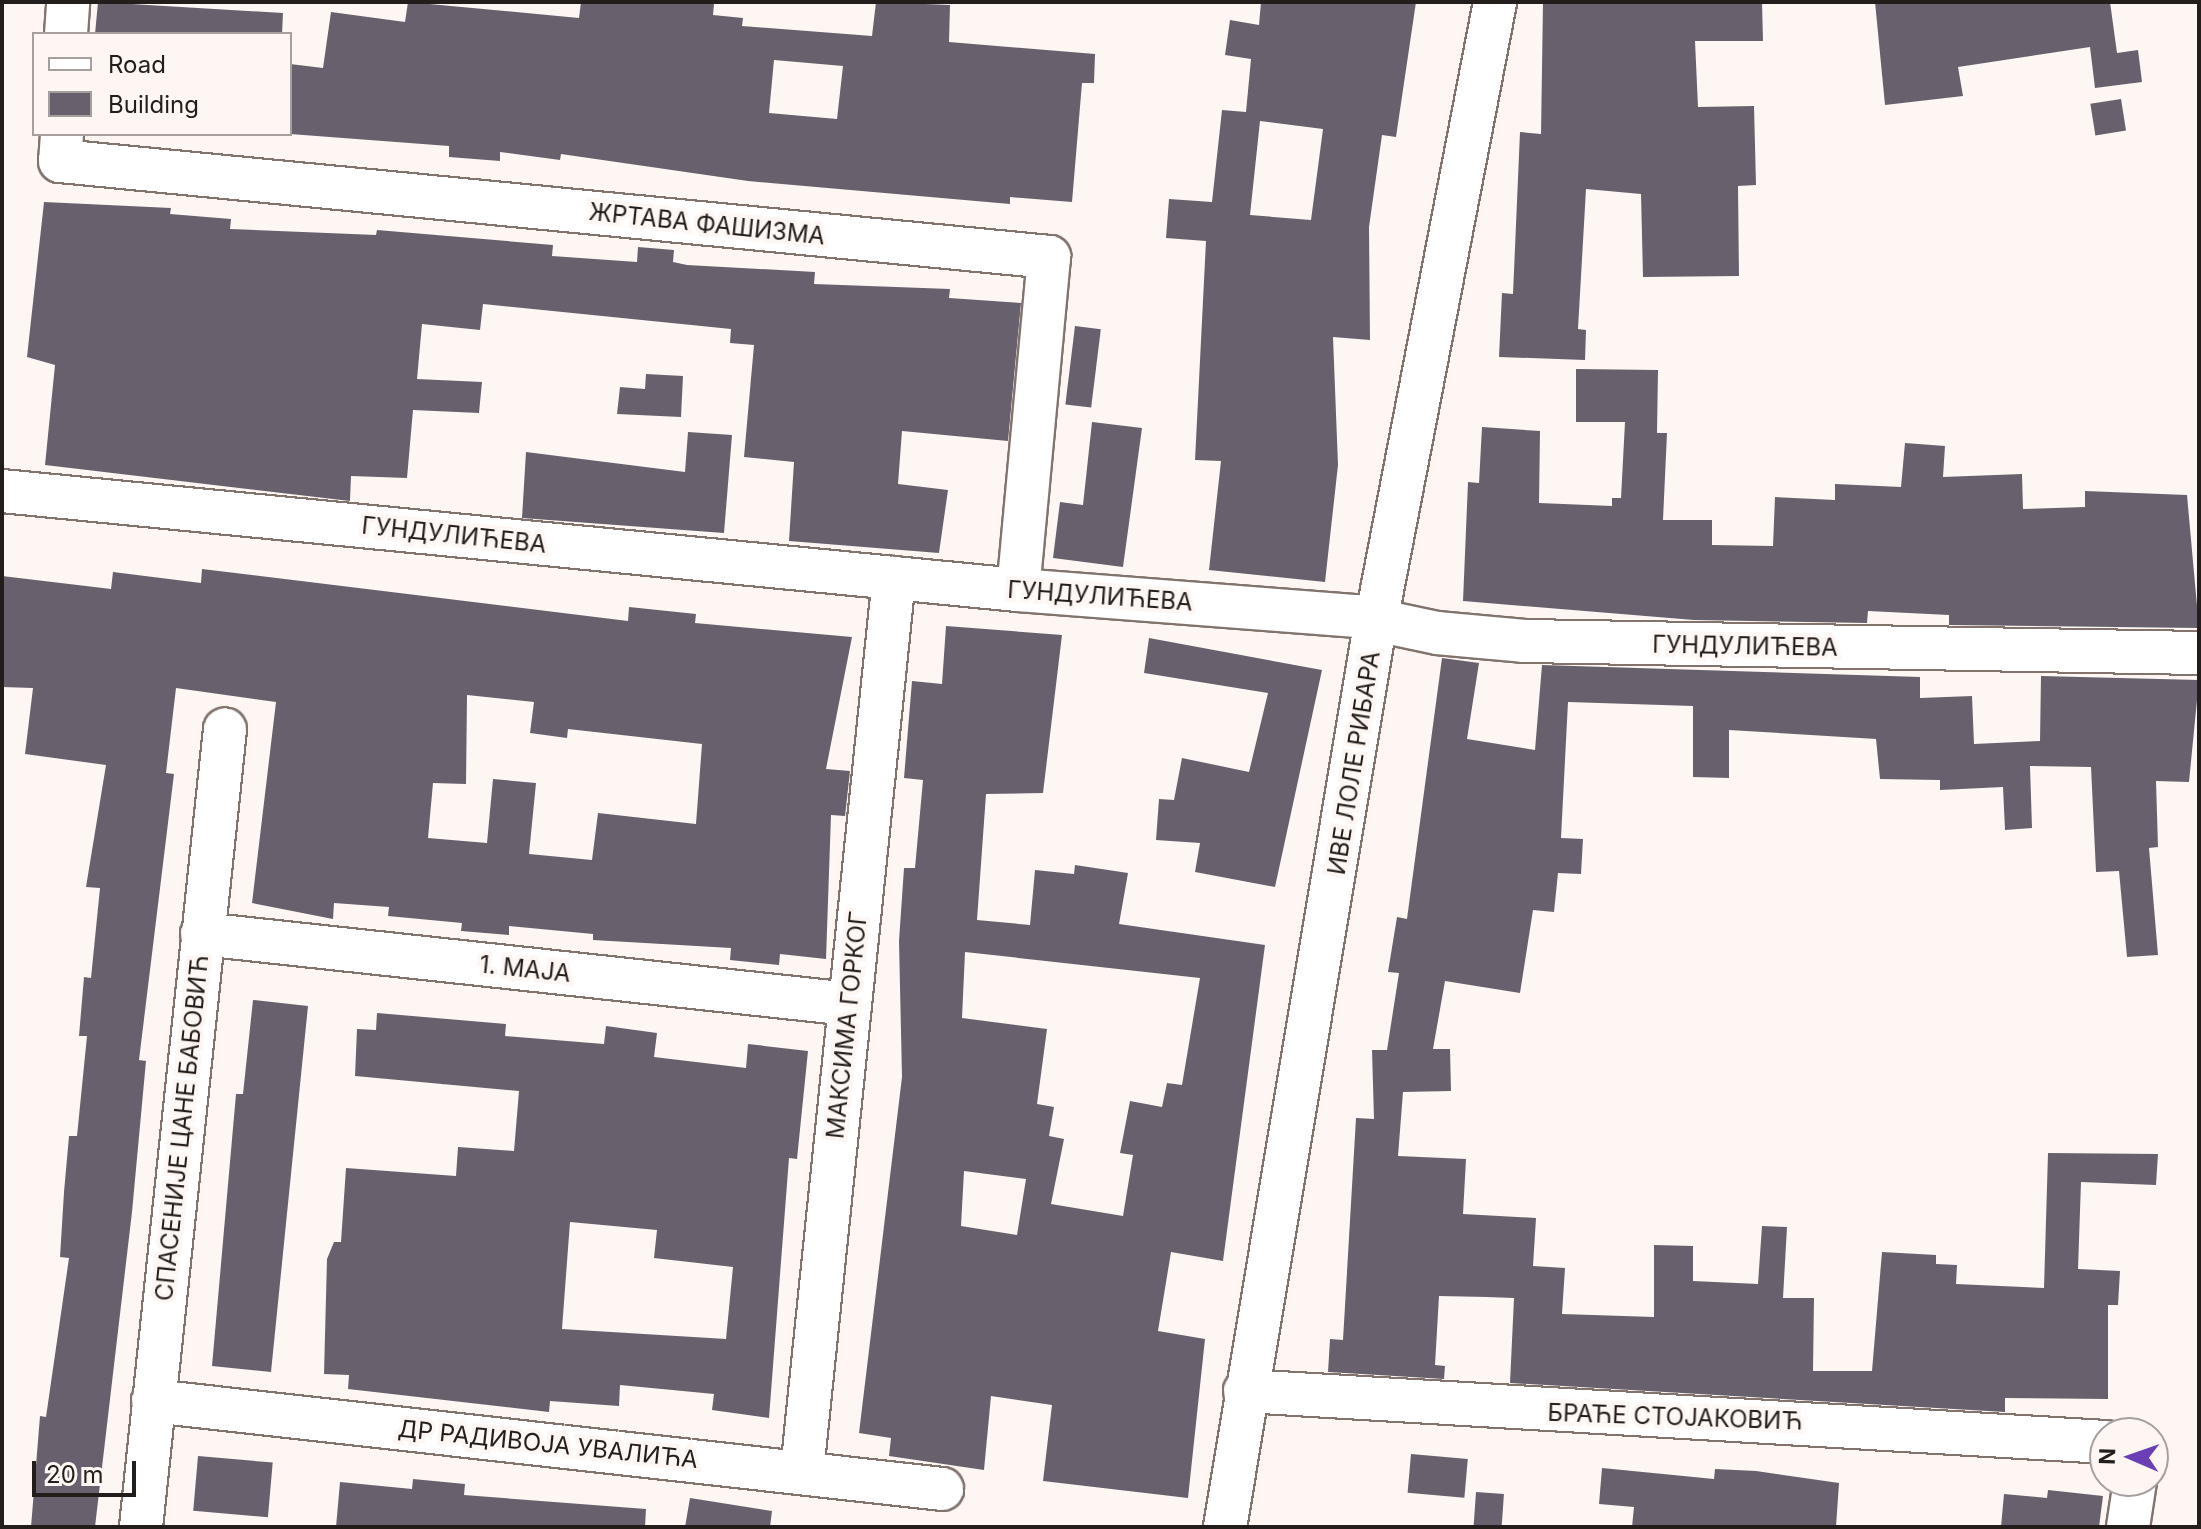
<!DOCTYPE html>
<html>
<head>
<meta charset="utf-8">
<style>
  body { margin:0 }
  #map { position:relative; width:2201px; height:1529px; overflow:hidden; background:#fdf6f3; font-family:Inter,sans-serif }
  div>[style] { position:absolute }
  .building>* { inset:0; background:#68616d; transform-origin:0 0 }
  .roads { filter:drop-shadow(2px 0 #82736d) drop-shadow(-2px 0 #82736d) drop-shadow(0 2px #82736d) drop-shadow(0 -2px #82736d) }
  .minor>* { height:42px; margin:-21px; padding:0 21px; transform-origin:21px; border-radius:21px; background:#fff }
  span { translate:-50% -50%; white-space:nowrap; text-align:center; line-height:1.15; -webkit-text-stroke:8px #fdf6f3; paint-order:stroke }
  .street-label { font-size:24px; color:#231d1b }
  .frame { position:absolute; inset:0; border:4px solid #231d1b; pointer-events:none }
  .legend { position:absolute; left:32px; top:32px; width:260px; height:104px; box-sizing:border-box; background:#fdf6f3; border:2px solid #a69f9d; margin:0; padding:10px 14px; list-style:none; font-size:24px; color:#231d1b }
  .legend li { display:flex; align-items:center; gap:16px; height:40px }
  .legend b { width:40px; border:2px solid #a69f9d }
  .north { position:absolute; left:2089px; top:1417px; width:80px; height:80px; box-sizing:border-box; background:#fdf6f3; border:2px solid #a69f9d; border-radius:50%; rotate:272deg; font-size:22px; font-weight:700; line-height:32px; text-align:center; color:#231d1b }
  .north::after { content:''; display:block; margin:auto; width:28px; height:36px; background:#6a3fb6; clip-path:polygon(50% 0,100% 100%,50% 72%,0 100%) }
  .scale { position:absolute; left:32px; top:1461px; width:104px; height:36px; box-sizing:border-box; border:4px solid #231d1b; border-top:0; padding-left:10px; font-size:24px; line-height:28px; white-space:nowrap; color:#231d1b; -webkit-text-stroke:6px #fdf6f3; paint-order:stroke }
</style>
</head>
<body>
<div id="map">
  <div class="building">
    <i style="clip-path:polygon(98px 2px,283px 13px,282px 34px,95px 34px)"></i>
    <i style="clip-path:polygon(evenodd,408px 2px,579px 18px,581px 2px,714px 4px,713px 15px,743px 18px,742px 26px,872px 36px,876px 2px,950px 5px,949px 42px,1095px 54px,1094px 83px,1082px 83px,1072px 202px,1010px 197px,1010px 204px,748px 181px,561px 154px,560px 160px,500px 152px,500px 161px,449px 157px,449px 146px,290px 134px,290px 64px,323px 68px,331px 12px,405px 22px,408px 2px,774px 60px,843px 66px,837px 119px,769px 113px,774px 60px)"></i>
    <i style="clip-path:polygon(evenodd,1261px 2px,1416px 2px,1396px 137px,1382px 135px,1369px 227px,1370px 340px,1333px 337px,1338px 465px,1325px 582px,1209px 570px,1221px 461px,1195px 460px,1206px 241px,1166px 238px,1169px 199px,1212px 202px,1222px 110px,1246px 112px,1251px 59px,1225px 55px,1230px 20px,1259px 25px,1261px 2px,1260px 121px,1323px 129px,1311px 220px,1250px 215px,1260px 121px)"></i>
    <i style="clip-path:polygon(1543px 2px,1762px 2px,1763px 41px,1695px 41px,1698px 107px,1754px 106px,1756px 185px,1738px 186px,1739px 276px,1643px 277px,1641px 194px,1586px 189px,1578px 329px,1586px 330px,1585px 360px,1499px 357px,1502px 293px,1513px 294px,1520px 132px,1541px 134px)"></i>
    <i style="clip-path:polygon(1875px 2px,2110px 2px,2117px 53px,2138px 50px,2142px 82px,2095px 88px,2090px 47px,1958px 67px,1963px 96px,1885px 105px)"></i>
    <i style="left:2121px;top:99px;width:32px;height:31px;rotate:81deg"></i>
    <i style="clip-path:polygon(44px 202px,171px 208px,170px 214px,231px 219px,230px 229px,376px 235px,377px 230px,553px 245px,552px 256px,637px 262px,638px 247px,674px 250px,673px 262px,687px 265px,815px 272px,814px 284px,950px 289px,949px 298px,1021px 303px,1008px 441px,902px 431px,898px 484px,948px 490px,939px 553px,789px 541px,794px 462px,744px 457px,754px 345px,730px 343px,731px 329px,483px 304px,480px 330px,422px 324px,417px 379px,482px 382px,479px 413px,413px 410px,407px 478px,351px 476px,350px 501px,45px 465px,55px 365px,27px 357px)"></i>
    <i style="left:1075px;top:326px;width:26px;height:79px;rotate:7deg"></i>
    <i style="clip-path:polygon(1576px 369px,1658px 370px,1657px 433px,1667px 433px,1663px 520px,1712px 520px,1712px 545px,1773px 546px,1775px 497px,1835px 500px,1835px 484px,1901px 487px,1905px 443px,1945px 446px,1943px 477px,2022px 474px,2023px 509px,2085px 507px,2085px 491px,2187px 495px,2199px 628px,1949px 625px,1949px 615px,1868px 611px,1867px 623px,1694px 620px,1463px 601px,1468px 482px,1479px 483px,1482px 427px,1540px 431px,1539px 503px,1612px 506px,1612px 498px,1621px 498px,1625px 422px,1576px 422px)"></i>
    <i style="clip-path:polygon(646px 374px,683px 376px,681px 417px,617px 414px,620px 387px,645px 389px)"></i>
    <i style="clip-path:polygon(1092px 422px,1142px 428px,1123px 567px,1053px 558px,1060px 502px,1083px 505px)"></i>
    <i style="clip-path:polygon(688px 432px,732px 435px,724px 533px,522px 518px,526px 452px,685px 472px)"></i>
    <i style="clip-path:polygon(evenodd,202px 569px,628px 621px,629px 607px,696px 614px,695px 623px,852px 637px,826px 769px,850px 771px,845px 816px,831px 815px,826px 959px,780px 954px,779px 965px,730px 960px,731px 948px,593px 940px,593px 934px,509px 926px,509px 935px,461px 931px,462px 923px,388px 916px,389px 907px,334px 903px,333px 919px,252px 903px,276px 702px,176px 688px,166px 773px,174px 774px,139px 1060px,146px 1061px,132px 1212px,95px 1527px,31px 1527px,40px 1416px,46px 1417px,69px 1258px,60px 1257px,64px 1192px,69px 1136px,77px 1136px,87px 1036px,79px 1036px,84px 977px,91px 978px,100px 888px,86px 887px,106px 765px,25px 754px,33px 688px,2px 687px,2px 576px,111px 589px,113px 572px,201px 583px,202px 569px,467px 695px,534px 702px,530px 733px,567px 738px,568px 729px,702px 744px,696px 824px,598px 813px,592px 860px,529px 854px,536px 783px,493px 779px,487px 843px,428px 838px,433px 783px,466px 784px,467px 695px)"></i>
    <i style="clip-path:polygon(evenodd,946px 626px,1062px 635px,1043px 793px,986px 794px,977px 920px,1030px 925px,1035px 870px,1074px 874px,1075px 865px,1128px 873px,1119px 924px,1265px 945px,1223px 1261px,1171px 1252px,1158px 1331px,1205px 1339px,1188px 1498px,1043px 1481px,1052px 1405px,991px 1396px,984px 1470px,889px 1456px,891px 1438px,859px 1433px,902px 1077px,899px 941px,904px 868px,915px 868px,923px 780px,904px 778px,912px 681px,942px 684px,946px 626px,965px 952px,1200px 978px,1182px 1085px,1167px 1083px,1162px 1107px,1130px 1101px,1120px 1153px,1133px 1155px,1123px 1216px,1051px 1204px,1064px 1139px,1049px 1136px,1054px 1107px,1037px 1104px,1047px 1029px,962px 1018px,965px 952px,946px 626px,964px 1171px,1026px 1179px,1017px 1235px,961px 1226px,964px 1171px)"></i>
    <i style="clip-path:polygon(1149px 638px,1322px 670px,1275px 887px,1195px 872px,1200px 843px,1156px 840px,1159px 799px,1174px 800px,1182px 758px,1249px 772px,1268px 693px,1144px 673px)"></i>
    <i style="clip-path:polygon(1442px 658px,1479px 663px,1467px 739px,1535px 750px,1542px 665px,1920px 677px,1920px 698px,1972px 696px,1974px 744px,2040px 741px,2041px 676px,2199px 680px,2189px 782px,2156px 781px,2158px 847px,2149px 848px,2158px 955px,2127px 957px,2119px 871px,2096px 872px,2091px 767px,2030px 766px,2032px 828px,2005px 830px,2003px 787px,1940px 790px,1940px 780px,1880px 779px,1876px 739px,1729px 730px,1729px 778px,1693px 777px,1693px 706px,1568px 702px,1561px 838px,1583px 839px,1581px 874px,1558px 873px,1554px 912px,1533px 910px,1520px 993px,1445px 981px,1433px 1049px,1450px 1049px,1451px 1091px,1403px 1092px,1398px 1156px,1466px 1159px,1463px 1214px,1536px 1218px,1533px 1266px,1565px 1268px,1562px 1314px,1654px 1317px,1654px 1245px,1693px 1246px,1693px 1281px,1758px 1284px,1762px 1226px,1787px 1227px,1783px 1298px,1814px 1298px,1813px 1371px,1872px 1371px,1882px 1252px,1936px 1255px,1936px 1264px,1957px 1265px,1956px 1284px,2044px 1288px,2048px 1153px,2158px 1154px,2156px 1185px,2081px 1182px,2078px 1269px,2120px 1271px,2118px 1305px,2108px 1305px,2108px 1399px,2005px 1398px,2005px 1412px,1510px 1383px,1514px 1298px,1487px 1297px,1439px 1296px,1435px 1365px,1445px 1366px,1444px 1379px,1328px 1372px,1330px 1339px,1343px 1340px,1356px 1118px,1374px 1119px,1372px 1050px,1387px 1050px,1399px 973px,1388px 972px,1397px 917px,1407px 919px)"></i>
    <i style="clip-path:polygon(253px 1000px,308px 1006px,271px 1372px,212px 1366px,236px 1094px,243px 1094px)"></i>
    <i style="clip-path:polygon(evenodd,377px 1013px,506px 1024px,505px 1036px,604px 1044px,606px 1026px,657px 1033px,654px 1057px,746px 1068px,748px 1044px,808px 1051px,797px 1159px,789px 1158px,769px 1418px,712px 1410px,714px 1394px,620px 1385px,619px 1406px,550px 1401px,549px 1412px,348px 1389px,349px 1375px,324px 1374px,327px 1259px,334px 1242px,341px 1242px,346px 1168px,456px 1176px,458px 1147px,514px 1151px,519px 1091px,355px 1076px,357px 1029px,376px 1030px,377px 1013px,570px 1222px,657px 1230px,654px 1258px,733px 1267px,726px 1339px,562px 1329px,570px 1222px)"></i>
    <i style="left:1411px;top:1454px;width:57px;height:39px;rotate:5deg"></i>
    <i style="left:198px;top:1456px;width:75px;height:55px;rotate:5deg"></i>
    <i style="clip-path:polygon(1602px 1468px,1714px 1479px,1715px 1469px,1756px 1471px,1839px 1483px,1836px 1527px,1632px 1527px,1634px 1507px,1599px 1504px)"></i>
    <i style="clip-path:polygon(413px 1479px,465px 1484px,464px 1495px,646px 1509px,645px 1527px,336px 1527px,340px 1482px,412px 1489px)"></i>
    <i style="clip-path:polygon(2048px 1490px,2103px 1496px,2099px 1527px,2001px 1527px,2004px 1494px,2047px 1498px)"></i>
    <i style="left:1476px;top:1492px;width:28px;height:35px;rotate:4deg"></i>
    <i style="clip-path:polygon(690px 1498px,772px 1511px,770px 1527px,685px 1527px)"></i>
  </div>
  <div class="roads">
    <div class="minor">
      <i style="left:66px;top:34px;width:32px;rotate:-86deg"></i>
      <i style="left:62px;top:134px;width:27px;rotate:94deg"></i>
      <i style="left:60px;top:161px;width:994px;rotate:5.54deg"></i>
      <i style="left:1049px;top:257px;width:334px;rotate:95.3deg"></i>
      <i style="left:2px;top:491px;width:1021px;rotate:5.57deg"></i>
      <i style="left:1018px;top:590px;width:340px;rotate:4.4deg"></i>
      <i style="left:1357px;top:616px;width:82px;rotate:12deg"></i>
      <i style="left:1437px;top:633px;width:88px;rotate:5.2deg"></i>
      <i style="left:1525px;top:641px;width:674px;rotate:1.02deg"></i>
      <i style="left:202px;top:934px;width:651px;rotate:6.17deg"></i>
      <i style="left:1245px;top:1391px;width:862px;rotate:3.39deg"></i>
      <i style="left:153px;top:1401px;width:794px;rotate:6.36deg"></i>
      <i style="left:802px;top:1471px;width:898px;rotate:-84.12deg"></i>
      <i style="left:141px;top:1527px;width:802px;rotate:-83.99deg"></i>
      <i style="left:1225px;top:1527px;width:902px;rotate:-80.56deg"></i>
      <i style="left:1373px;top:637px;width:647px;rotate:-79.12deg"></i>
      <i style="left:2128px;top:1527px;width:47px;rotate:-81.3deg"></i>
    </div>
  </div>
  <div class="street-label">
    <span style="left:707px;top:224px;rotate:6deg">ЖРТАВА ФАШИЗМА</span>
    <span style="left:454px;top:535px;rotate:6deg">ГУНДУЛИЋЕВА</span>
    <span style="left:1100px;top:596px;rotate:4deg">ГУНДУЛИЋЕВА</span>
    <span style="left:1745px;top:646px;rotate:1deg">ГУНДУЛИЋЕВА</span>
    <span style="left:1354px;top:763px;rotate:-81deg">ИВЕ ЛОЛЕ РИБАРА</span>
    <span style="left:525px;top:969px;rotate:6deg">1. МАЈА</span>
    <span style="left:847px;top:1025px;rotate:-84deg">МАКСИМА ГОРКОГ</span>
    <span style="left:182px;top:1128px;rotate:-84deg">СПАСЕНИЈЕ ЦАНЕ БАБОВИЋ</span>
    <span style="left:1675px;top:1417px;rotate:2deg">БРАЋЕ СТОЈАКОВИЋ</span>
    <span style="left:548px;top:1444px;rotate:6deg">ДР РАДИВОЈА УВАЛИЋА</span>
  </div>
  <div class="frame"></div>
  <ul class="legend">
  <li><b style="height:10px;background:#fff"></b>Road</li>
  <li><b style="height:22px;background:#68616d"></b>Building</li>
  </ul>
  <div class="north">N</div>
  <div class="scale">20 m</div>
</div>
</body>
</html>
